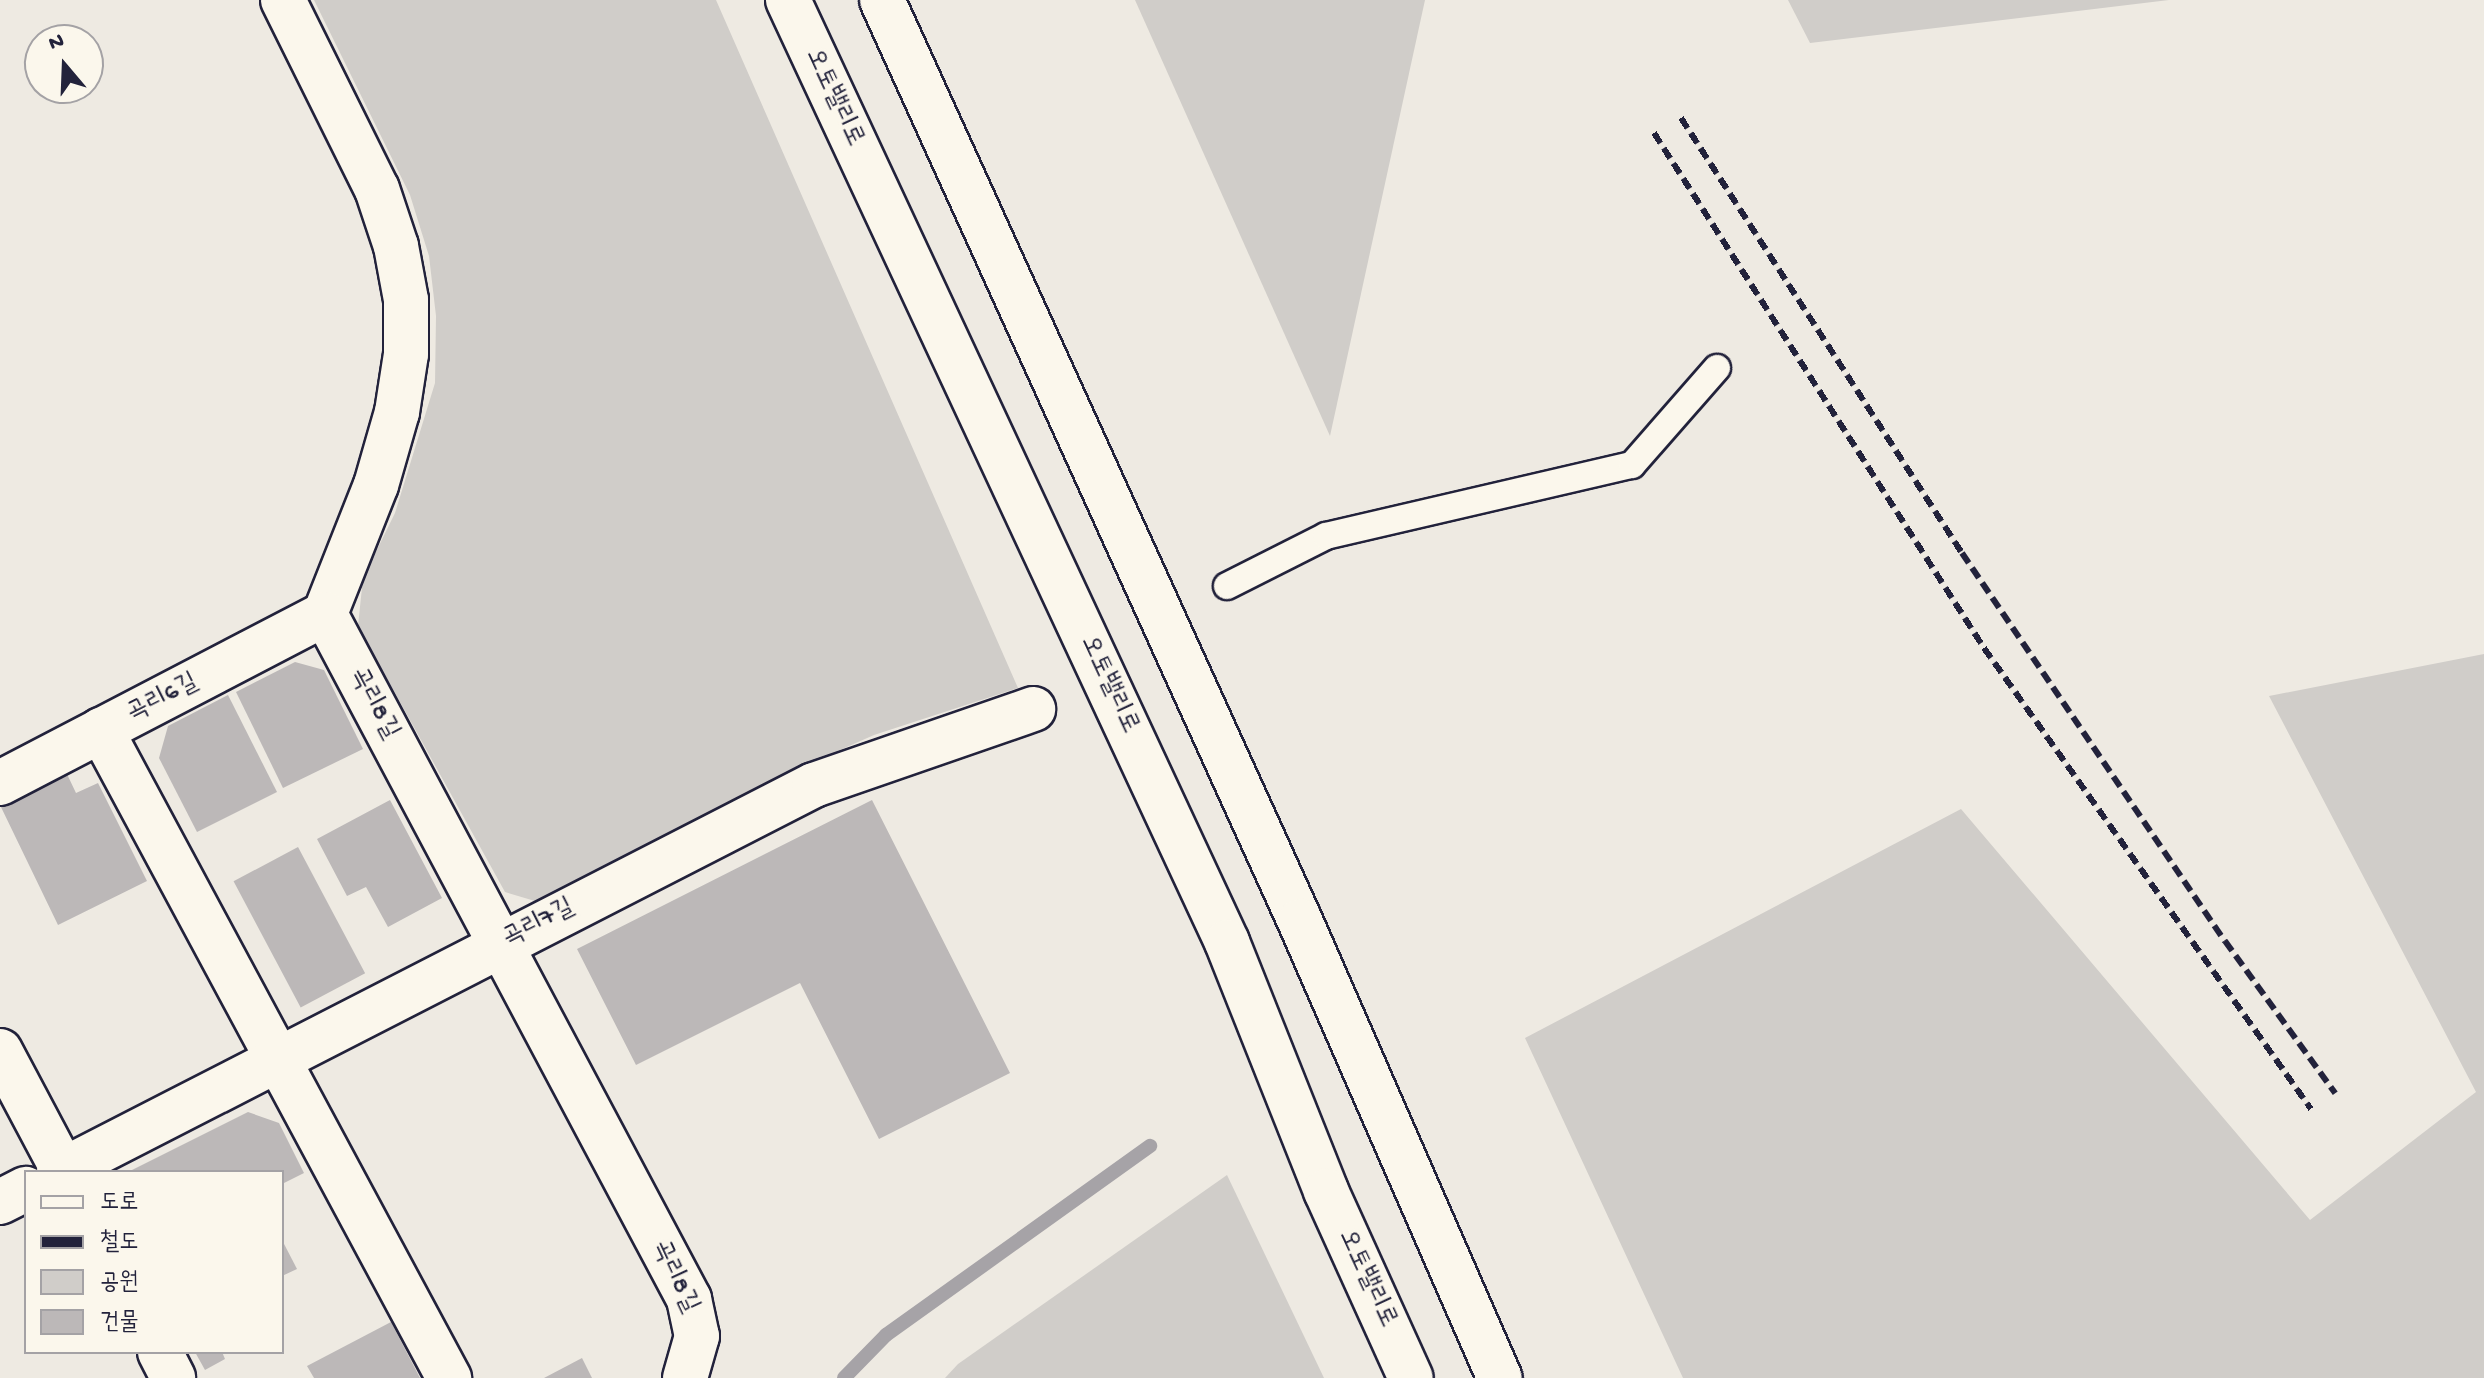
<!DOCTYPE html>
<html>
<head>
<meta charset="utf-8">
<style>
  body { margin:0 }
  #map { position:relative; width:2484px; height:1378px; overflow:hidden; background:#eeeae2; font-family:"Gochi Hand","Poor Story",sans-serif }
  div>[style] { position:absolute }
  .green>* { inset:0; background:#d0cdc9 }
  .stream>* { height:14px; margin:-7px; padding:0 7px; transform-origin:7px; border-radius:7px; background:#a6a3a7 }
  .building>* { inset:0; background:#bcb8b8; transform-origin:0 0 }
  .roads { filter:drop-shadow(2px 0 #22223b) drop-shadow(-2px 0 #22223b) drop-shadow(0 2px #22223b) drop-shadow(0 -2px #22223b) }
  .lane>* { height:26px; margin:-13px; padding:0 13px; transform-origin:13px; border-radius:13px; background:#fbf7ec }
  .street>* { height:44px; margin:-22px; padding:0 22px; transform-origin:22px; border-radius:22px; background:#fbf7ec }
  .highway>* { height:44px; margin:-22px; padding:0 22px; transform-origin:22px; border-radius:22px; background:#fbf7ec }
  .rail>* { height:6px; margin-top:-3px; transform-origin:0; background:repeating-linear-gradient(90deg,#22223b 0 12px,transparent 0 18px) }
  span { translate:-50% -50%; white-space:nowrap; text-align:center; line-height:1.15; -webkit-text-stroke:6px #fbf7ec; paint-order:stroke }
  .street-label { font-size:26px; color:#22223b }
  .legend { position:absolute; left:24px; top:1170px; width:260px; height:184px; box-sizing:border-box; background:#fbf7ec; border:2px solid #a4a2a5; margin:0; padding:10px 14px; list-style:none; font-size:24px; color:#22223b }
  .legend li { display:flex; align-items:center; gap:16px; height:40px }
  .legend b { width:40px; border:2px solid #a4a2a5 }
  .north { position:absolute; left:24px; top:24px; width:80px; height:80px; box-sizing:border-box; background:#fbf7ec; border:2px solid #a4a2a5; border-radius:50%; rotate:341deg; font-size:22px; font-weight:700; line-height:32px; text-align:center; color:#22223b }
  .north::after { content:''; display:block; margin:auto; width:28px; height:36px; background:#22223b; clip-path:polygon(50% 0,100% 100%,50% 72%,0 100%) }
</style>
</head>
<body>
<div id="map">
  <div class="green">
    <i style="clip-path:polygon(314px 0,716px 0,1018px 688px,874px 735px,806px 765px,545px 904px,505px 892px,358px 626px,363px 578px,395px 513px,435px 383px,436px 316px,429px 256px,410px 195px)"></i>
    <i style="clip-path:polygon(1135px 0,1425px 0,1330px 436px)"></i>
    <i style="clip-path:polygon(1788px 0,2169px 0,1810px 43px)"></i>
    <i style="clip-path:polygon(2484px 654px,2484px 1378px,1683px 1378px,1525px 1038px,1961px 809px,2310px 1220px,2476px 1092px,2269px 696px)"></i>
    <i style="clip-path:polygon(1227px 1175px,1324px 1378px,945px 1378px,958px 1364px)"></i>
  </div>
  <div class="stream">
    <i style="left:844px;top:1378px;width:60px;rotate:-45.7deg"></i>
    <i style="left:886px;top:1335px;width:325px;rotate:-35.6deg"></i>
  </div>
  <div class="building">
    <i style="clip-path:polygon(295px 662px,324px 670px,363px 749px,283px 788px,236px 692px)"></i>
    <i style="clip-path:polygon(228px 695px,277px 792px,197px 832px,159px 758px,168px 726px)"></i>
    <i style="clip-path:polygon(66px 772px,76px 793px,98px 783px,147px 881px,58px 925px,0 805px)"></i>
    <i style="clip-path:polygon(390px 800px,442px 898px,388px 927px,366px 887px,347px 896px,317px 839px)"></i>
    <i style="clip-path:polygon(872px 800px,1010px 1073px,879px 1139px,800px 983px,636px 1065px,577px 949px)"></i>
    <i style="left:298px;top:847px;width:143px;height:73px;rotate:62deg"></i>
    <i style="clip-path:polygon(248px 1112px,279px 1123px,304px 1173px,282px 1184px,282px 1172px,128px 1172px)"></i>
    <i style="clip-path:polygon(282px 1240px,297px 1269px,282px 1276px)"></i>
    <i style="clip-path:polygon(391px 1322px,420px 1378px,314px 1378px,307px 1366px)"></i>
    <i style="clip-path:polygon(195px 1352px,222px 1352px,225px 1359px,205px 1370px)"></i>
    <i style="clip-path:polygon(582px 1358px,592px 1378px,544px 1378px)"></i>
  </div>
  <div class="roads">
    <div class="lane">
      <i style="left:1227px;top:586px;width:111px;rotate:-26.8deg"></i>
      <i style="left:1326px;top:536px;width:314px;rotate:-13.1deg"></i>
      <i style="left:1632px;top:465px;width:129px;rotate:-48.8deg"></i>
    </div>
    <div class="street">
      <i style="left:283px;top:0;width:211px;rotate:63.6deg"></i>
      <i style="left:377px;top:189px;width:60px;rotate:71.6deg"></i>
      <i style="left:396px;top:246px;width:55px;rotate:79.5deg"></i>
      <i style="left:406px;top:300px;width:54px;rotate:90deg"></i>
      <i style="left:406px;top:354px;width:59px;rotate:98.8deg"></i>
      <i style="left:397px;top:412px;width:76px;rotate:106deg"></i>
      <i style="left:376px;top:485px;width:139px;rotate:111.6deg"></i>
      <i style="left:325px;top:614px;width:776px;rotate:62.01deg"></i>
      <i style="left:689px;top:1299px;width:38px;rotate:78deg"></i>
      <i style="left:697px;top:1336px;width:44px;rotate:105.9deg"></i>
      <i style="left:101px;top:730px;width:736px;rotate:61.76deg"></i>
      <i style="left:0;top:783px;width:366px;rotate:-27.5deg"></i>
      <i style="left:0;top:1051px;width:137px;rotate:62.1deg"></i>
      <i style="left:59px;top:1172px;width:848px;rotate:-27.14deg"></i>
      <i style="left:814px;top:785px;width:232px;rotate:-19.1deg"></i>
      <i style="left:0;top:1202px;width:29px;rotate:-27deg"></i>
      <i style="left:160px;top:1352px;width:29px;rotate:63deg"></i>
    </div>
    <div class="highway">
      <i style="left:788px;top:0;width:1039px;rotate:65.01deg"></i>
      <i style="left:1227px;top:942px;width:268px;rotate:68.3deg"></i>
      <i style="left:1326px;top:1191px;width:205px;rotate:65.6deg"></i>
      <i style="left:882px;top:0;width:1011px;rotate:65.59deg"></i>
      <i style="left:1300px;top:921px;width:499px;rotate:66.4deg"></i>
    </div>
  </div>
  <div class="rail">
    <i style="left:1681px;top:118px;width:518px;rotate:57.14deg"></i>
    <i style="left:1962px;top:553px;width:469px;rotate:55.9deg"></i>
    <i style="left:2225px;top:941px;width:188px;rotate:54.1deg"></i>
    <i style="left:1654px;top:133px;width:612px;rotate:57.35deg"></i>
    <i style="left:1984px;top:648px;width:565px;rotate:54.65deg"></i>
  </div>
  <div class="street-label">
    <span style="left:833px;top:98px;rotate:65deg">오토밸리로</span>
    <span style="left:1108px;top:685px;rotate:65deg">오토밸리로</span>
    <span style="left:163px;top:699px;rotate:-27deg">곡리6길</span>
    <span style="left:373px;top:704px;rotate:62deg">곡리8길</span>
    <span style="left:539px;top:924px;rotate:-27deg">곡리7길</span>
    <span style="left:674px;top:1277px;rotate:65deg">곡리8길</span>
    <span style="left:1366px;top:1279px;rotate:65deg">오토밸리로</span>
  </div>
  <ul class="legend">
  <li><b style="height:10px;background:#fbf7ec"></b>도로</li>
  <li><b style="height:10px;background:#22223b"></b>철도</li>
  <li><b style="height:22px;background:#d0cdc9"></b>공원</li>
  <li><b style="height:22px;background:#bcb8b8"></b>건물</li>
  </ul>
  <div class="north">N</div>
</div>
</body>
</html>
